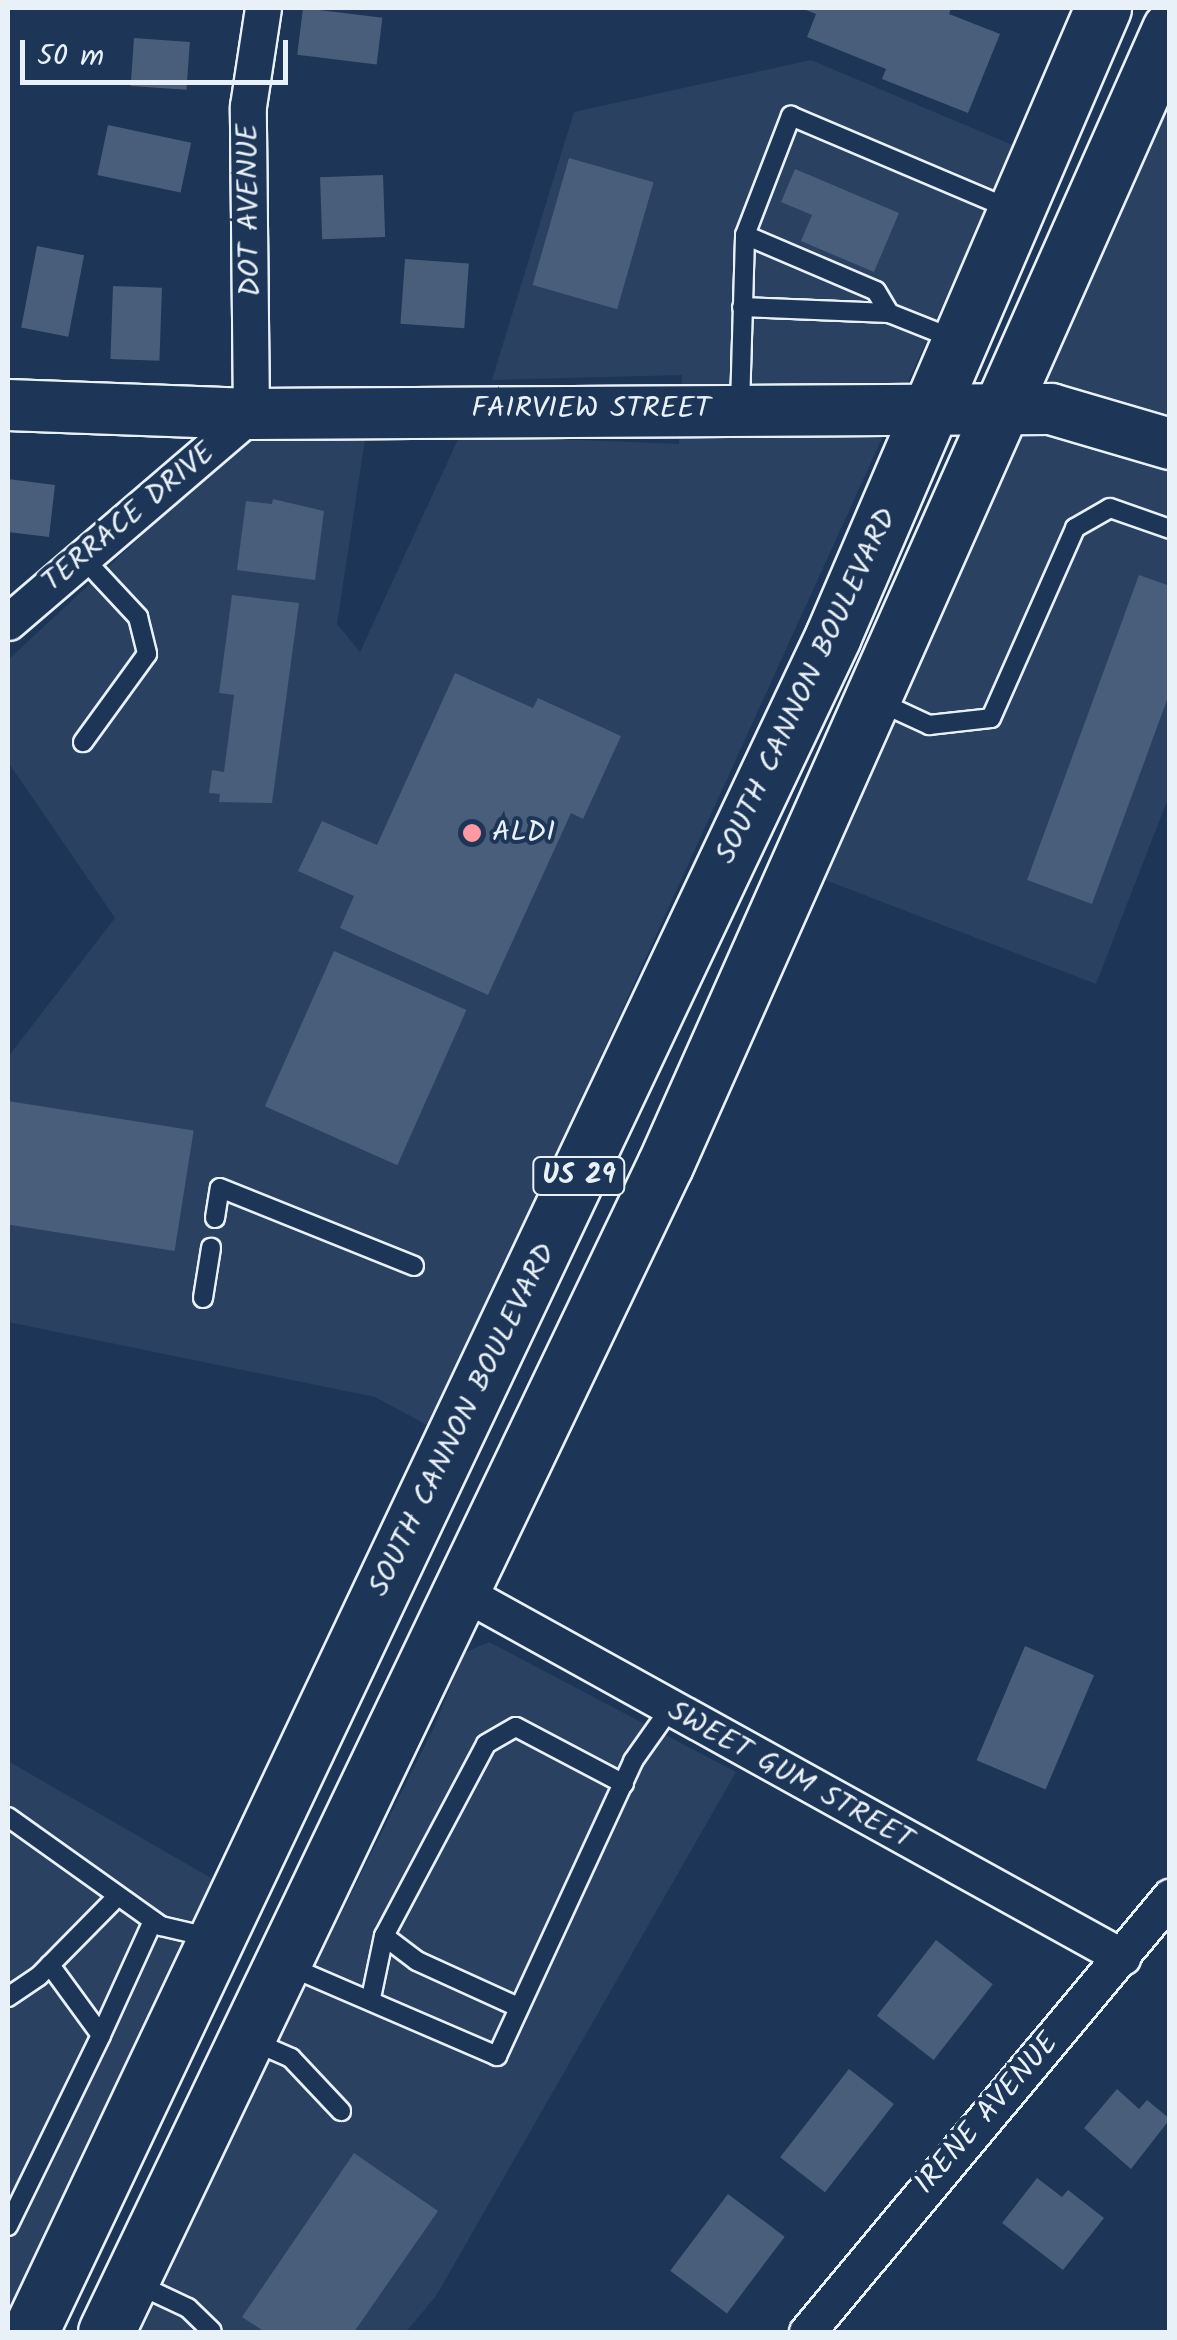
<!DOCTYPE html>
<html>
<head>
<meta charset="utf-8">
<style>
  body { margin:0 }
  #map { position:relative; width:1177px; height:2340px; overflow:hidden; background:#1d3557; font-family:Kalam,sans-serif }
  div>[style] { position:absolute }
  .built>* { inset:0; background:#2a4162 }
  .building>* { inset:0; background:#495e7a; transform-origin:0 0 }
  .roads { filter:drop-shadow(2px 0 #e8f1f8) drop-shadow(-2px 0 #e8f1f8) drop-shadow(0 2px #e8f1f8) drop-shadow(0 -2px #e8f1f8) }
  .lane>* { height:18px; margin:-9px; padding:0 9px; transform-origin:9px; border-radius:9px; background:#1d3557 }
  .street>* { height:35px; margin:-17.5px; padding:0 17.5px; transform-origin:17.5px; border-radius:17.5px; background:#1d3557 }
  .secondary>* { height:50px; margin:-25px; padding:0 25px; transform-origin:25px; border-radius:25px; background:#1d3557 }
  .primary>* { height:55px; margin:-27.5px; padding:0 27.5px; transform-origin:27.5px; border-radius:27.5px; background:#1d3557 }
  .dots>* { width:28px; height:28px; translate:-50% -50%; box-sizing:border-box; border:5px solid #1d3557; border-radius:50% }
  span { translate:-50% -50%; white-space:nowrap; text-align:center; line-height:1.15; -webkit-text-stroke:8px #1d3557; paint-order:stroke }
  .shield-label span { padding:2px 8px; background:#1d3557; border:2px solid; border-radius:8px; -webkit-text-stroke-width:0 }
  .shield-label { font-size:28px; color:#e8f1f8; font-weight:700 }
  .street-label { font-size:30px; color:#e8f1f8 }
  .poi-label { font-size:30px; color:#e8f1f8 }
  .left { translate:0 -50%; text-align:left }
  .frame { position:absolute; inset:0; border:10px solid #e8f1f8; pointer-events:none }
  .scale { position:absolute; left:20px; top:40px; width:268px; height:45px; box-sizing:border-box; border:5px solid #e8f1f8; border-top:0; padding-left:12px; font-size:30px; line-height:35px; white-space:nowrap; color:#e8f1f8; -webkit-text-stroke:8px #1d3557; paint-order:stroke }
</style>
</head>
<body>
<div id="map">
  <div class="built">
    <i style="clip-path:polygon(811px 60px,1015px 146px,505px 1267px,427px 1425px,375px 1397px,8px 1322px,8px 1057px,115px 918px,8px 762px,8px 660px,248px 437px,365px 439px,337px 624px,360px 652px,460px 435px,679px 444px,682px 375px,492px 380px,574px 112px)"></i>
    <i style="clip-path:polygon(1169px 97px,1169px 796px,1096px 984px,825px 880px)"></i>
    <i style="clip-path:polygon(489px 1642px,736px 1772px,436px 2296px,406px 2332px,133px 2332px,435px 1725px,464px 1653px)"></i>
    <i style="clip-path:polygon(8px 1761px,218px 1882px,8px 2322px)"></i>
  </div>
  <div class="building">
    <i style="left:303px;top:8px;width:80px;height:47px;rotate:7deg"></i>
    <i style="clip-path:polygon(801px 8px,951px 8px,949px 14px,1000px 34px,968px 113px,882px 79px,886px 69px,807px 37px,816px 14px)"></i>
    <i style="left:134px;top:38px;width:56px;height:48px;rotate:4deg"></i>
    <i style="left:108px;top:125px;width:85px;height:51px;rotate:12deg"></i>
    <i style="left:569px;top:158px;width:88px;height:132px;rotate:16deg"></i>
    <i style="clip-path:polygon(795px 169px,899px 213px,874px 272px,801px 241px,812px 215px,781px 202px)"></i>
    <i style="left:383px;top:175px;width:62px;height:63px;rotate:88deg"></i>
    <i style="left:37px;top:246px;width:48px;height:83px;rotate:11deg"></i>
    <i style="left:405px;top:259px;width:64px;height:65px;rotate:4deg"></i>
    <i style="left:113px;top:286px;width:49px;height:73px;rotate:2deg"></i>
    <i style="clip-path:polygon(8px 479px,55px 485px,49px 537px,8px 532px)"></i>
    <i style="clip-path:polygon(273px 499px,324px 511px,315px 580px,237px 570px,246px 501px,272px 504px)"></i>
    <i style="clip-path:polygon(1139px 575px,1170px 586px,1170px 692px,1092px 904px,1027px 880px)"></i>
    <i style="clip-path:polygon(232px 595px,299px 603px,272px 803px,219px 802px,220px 794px,209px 793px,212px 770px,224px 772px,234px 695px,219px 693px)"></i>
    <i style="clip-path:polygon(455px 673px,533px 708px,538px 698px,621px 736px,583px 819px,571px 813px,488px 995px,340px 928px,354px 896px,298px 871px,322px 821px,377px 845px)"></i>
    <i style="left:334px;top:951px;width:145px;height:170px;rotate:24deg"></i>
    <i style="left:8px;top:1101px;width:188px;height:122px;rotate:9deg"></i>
    <i style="left:1025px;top:1646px;width:75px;height:124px;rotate:23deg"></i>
    <i style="left:936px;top:1940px;width:72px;height:96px;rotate:38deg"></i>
    <i style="left:849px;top:2069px;width:57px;height:112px;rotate:38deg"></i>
    <i style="clip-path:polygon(1117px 2089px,1139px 2109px,1147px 2100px,1170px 2119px,1131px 2169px,1084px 2128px)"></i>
    <i style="clip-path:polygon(354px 2153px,438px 2211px,354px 2332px,265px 2332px,242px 2317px)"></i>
    <i style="clip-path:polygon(1037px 2178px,1062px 2197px,1068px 2190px,1104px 2218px,1063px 2270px,1002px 2223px)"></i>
    <i style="left:728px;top:2194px;width:71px;height:96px;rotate:37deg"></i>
  </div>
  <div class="roads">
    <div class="lane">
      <i style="left:745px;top:235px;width:142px;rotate:23.1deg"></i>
      <i style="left:876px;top:291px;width:26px;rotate:59deg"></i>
      <i style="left:742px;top:307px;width:147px;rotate:2.3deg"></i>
      <i style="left:889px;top:313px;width:73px;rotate:21.7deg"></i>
      <i style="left:740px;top:406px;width:171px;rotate:-88.3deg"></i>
      <i style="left:745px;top:235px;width:128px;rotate:-68.9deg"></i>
      <i style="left:791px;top:116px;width:240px;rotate:23deg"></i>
      <i style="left:83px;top:558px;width:81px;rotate:47deg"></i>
      <i style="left:138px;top:617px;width:38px;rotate:76deg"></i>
      <i style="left:147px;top:654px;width:109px;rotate:126deg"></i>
      <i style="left:875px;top:700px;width:60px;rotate:24.8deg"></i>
      <i style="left:929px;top:725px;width:62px;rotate:-6.4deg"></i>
      <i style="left:991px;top:718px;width:208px;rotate:-66.1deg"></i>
      <i style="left:1075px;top:528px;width:40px;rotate:-29.7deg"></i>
      <i style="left:1110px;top:508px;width:64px;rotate:19.3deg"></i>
      <i style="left:215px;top:1218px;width:30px;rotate:-81deg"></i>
      <i style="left:220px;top:1188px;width:209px;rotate:21.9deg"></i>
      <i style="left:203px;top:1298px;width:51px;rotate:-80.9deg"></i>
      <i style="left:8px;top:1817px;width:188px;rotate:35.5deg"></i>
      <i style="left:161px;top:1926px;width:53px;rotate:13deg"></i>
      <i style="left:384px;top:1936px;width:41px;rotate:37.1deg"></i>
      <i style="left:417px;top:1961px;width:111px;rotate:24.5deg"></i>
      <i style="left:286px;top:1965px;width:230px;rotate:23.3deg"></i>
      <i style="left:497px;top:2056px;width:325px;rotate:-65.2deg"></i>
      <i style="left:633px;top:1761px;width:62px;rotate:-54.8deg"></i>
      <i style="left:8px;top:1997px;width:37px;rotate:-34deg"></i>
      <i style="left:39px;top:1976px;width:110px;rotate:-45.4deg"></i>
      <i style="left:371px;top:1998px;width:63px;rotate:-78.2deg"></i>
      <i style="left:384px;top:1936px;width:217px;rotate:-62deg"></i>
      <i style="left:486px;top:1744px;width:34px;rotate:-30deg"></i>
      <i style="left:516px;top:1727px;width:122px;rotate:27.8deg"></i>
      <i style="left:101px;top:2035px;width:125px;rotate:-65.5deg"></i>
      <i style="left:250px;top:2040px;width:45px;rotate:23.7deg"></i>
      <i style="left:291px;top:2058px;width:73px;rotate:46.7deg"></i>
      <i style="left:8px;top:2226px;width:212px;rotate:-64deg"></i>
      <i style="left:101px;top:2035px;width:87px;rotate:-126.1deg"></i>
      <i style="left:137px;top:2284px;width:56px;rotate:25.2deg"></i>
      <i style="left:188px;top:2308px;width:33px;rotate:44deg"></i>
    </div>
    <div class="street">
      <i style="left:8px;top:622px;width:320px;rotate:-40.6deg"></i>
      <i style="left:251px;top:414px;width:308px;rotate:-90.6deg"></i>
      <i style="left:248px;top:106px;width:99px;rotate:-81.3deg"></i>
      <i style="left:461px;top:1591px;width:756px;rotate:28.97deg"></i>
      <i style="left:807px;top:2332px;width:567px;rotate:-50.16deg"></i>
    </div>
    <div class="secondary">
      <i style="left:8px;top:405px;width:243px;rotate:2.1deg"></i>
      <i style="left:251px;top:414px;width:800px;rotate:-0.36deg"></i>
      <i style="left:1051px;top:409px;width:124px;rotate:16.4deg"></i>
    </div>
    <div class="primary">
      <i style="left:30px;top:2332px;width:1876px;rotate:-64.66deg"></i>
      <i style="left:833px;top:636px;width:684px;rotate:-66.74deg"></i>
      <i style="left:106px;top:2332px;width:1294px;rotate:-64.41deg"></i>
      <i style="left:665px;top:1165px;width:1243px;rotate:-66.03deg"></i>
    </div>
  </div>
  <div class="dots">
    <i style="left:472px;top:833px;background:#ff9aa2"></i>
  </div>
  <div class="shield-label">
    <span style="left:579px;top:1176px">US 29</span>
  </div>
  <div class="street-label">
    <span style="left:250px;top:210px;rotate:-91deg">DOT AVENUE</span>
    <span style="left:591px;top:409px">FAIRVIEW STREET</span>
    <span style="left:129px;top:518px;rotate:-40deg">TERRACE DRIVE</span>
    <span style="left:807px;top:686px;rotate:-65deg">SOUTH CANNON BOULEVARD</span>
    <span style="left:463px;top:1420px;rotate:-64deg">SOUTH CANNON BOULEVARD</span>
    <span style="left:790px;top:1776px;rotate:29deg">SWEET GUM STREET</span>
    <span style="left:987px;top:2114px;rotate:-49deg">IRENE AVENUE</span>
  </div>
  <div class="poi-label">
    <span class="left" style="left:492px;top:833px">ALDI</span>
  </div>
  <div class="frame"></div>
  <div class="scale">50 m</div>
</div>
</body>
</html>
